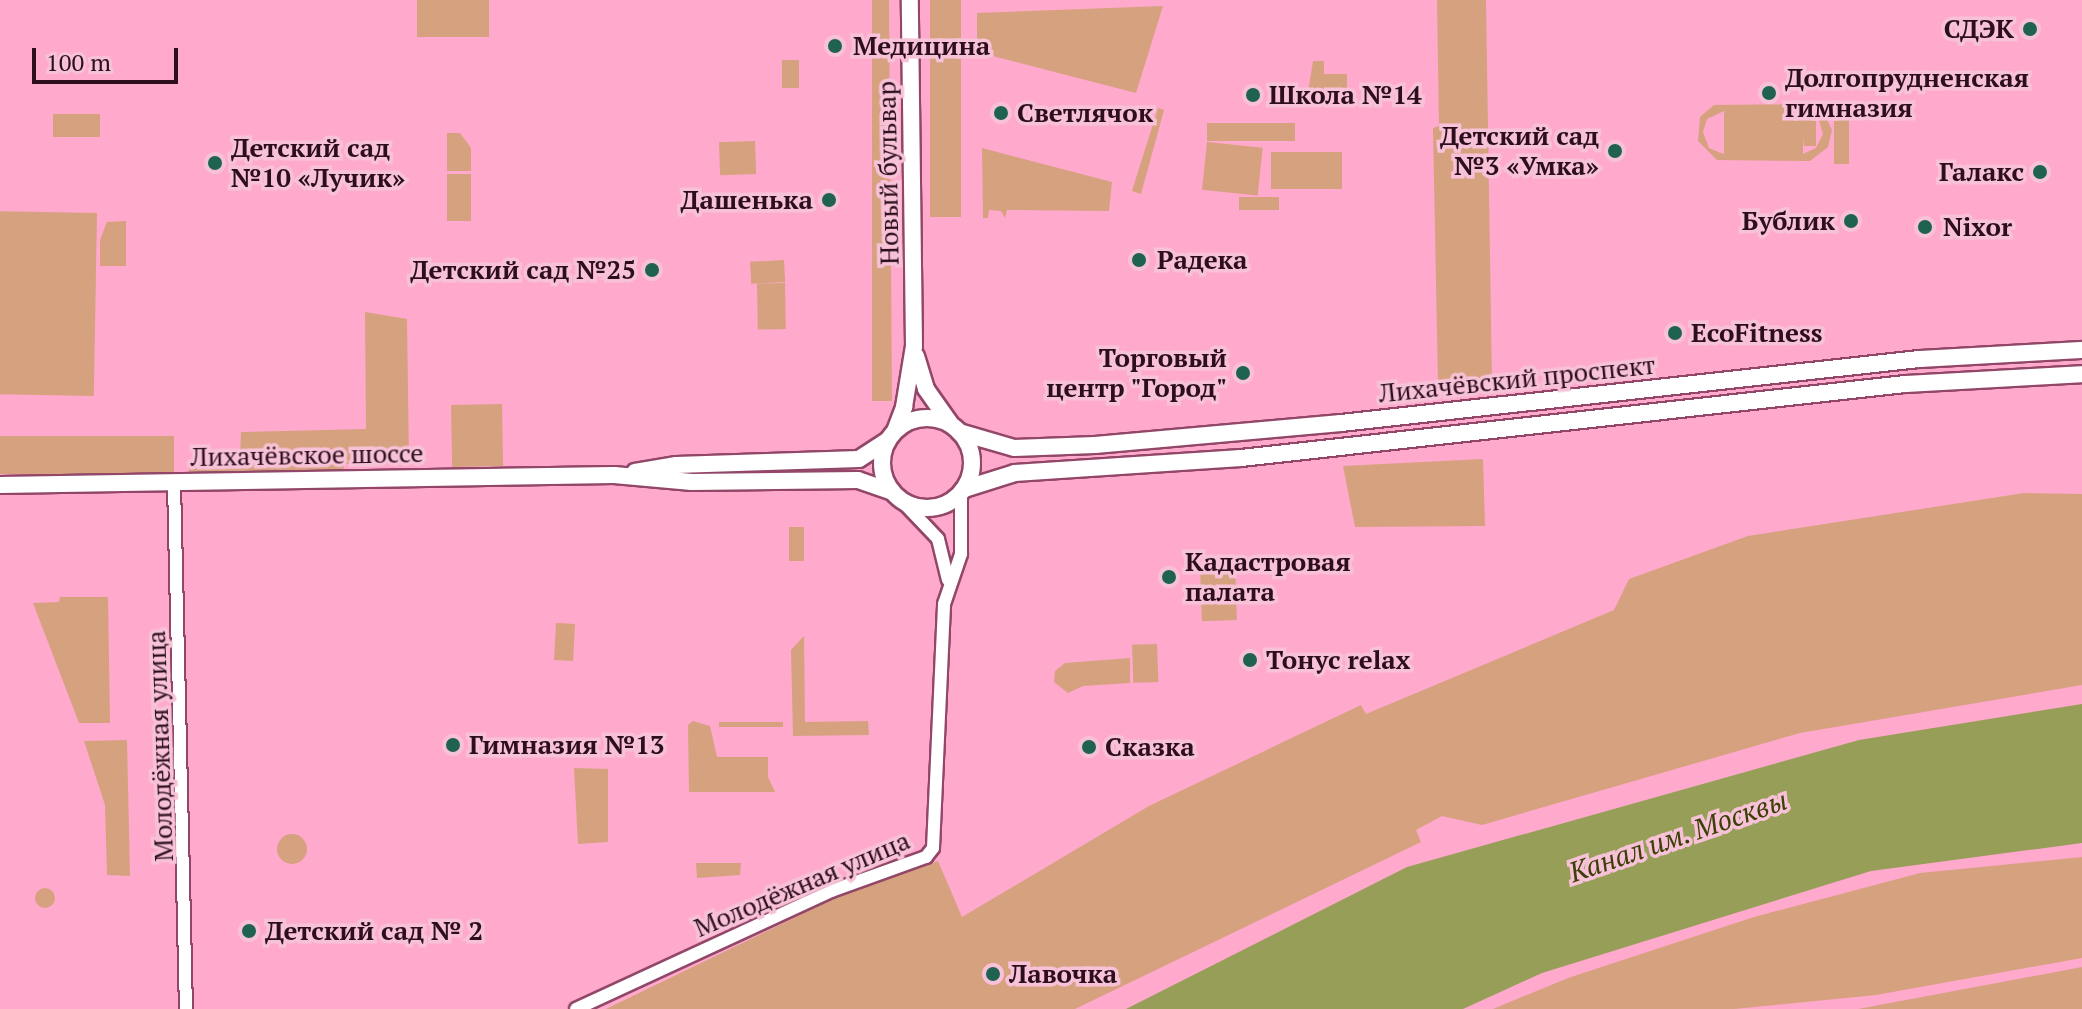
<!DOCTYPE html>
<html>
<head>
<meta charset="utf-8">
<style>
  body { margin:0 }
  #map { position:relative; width:2082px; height:1009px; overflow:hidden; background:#ffa9cc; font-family:"PT Serif",serif }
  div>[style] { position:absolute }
  .green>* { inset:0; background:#d6a17f; transform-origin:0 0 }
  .round { border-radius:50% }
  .water>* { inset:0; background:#979e57 }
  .roads { filter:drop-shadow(2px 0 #924769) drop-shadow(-2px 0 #924769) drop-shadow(0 2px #924769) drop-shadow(0 -2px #924769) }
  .street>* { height:12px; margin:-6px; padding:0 6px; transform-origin:6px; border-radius:6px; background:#fff }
  .secondary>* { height:16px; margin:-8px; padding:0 8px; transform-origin:8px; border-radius:8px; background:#fff }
  .secondary>.ring { margin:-8px; padding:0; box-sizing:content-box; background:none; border:16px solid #fff; border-radius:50% }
  .dots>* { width:22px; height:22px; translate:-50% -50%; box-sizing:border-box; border:4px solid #f7c2d7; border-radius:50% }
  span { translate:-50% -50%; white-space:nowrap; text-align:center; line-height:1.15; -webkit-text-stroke:7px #f7c2d7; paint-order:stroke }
  .poi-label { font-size:26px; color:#2d0e1d; font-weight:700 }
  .right { translate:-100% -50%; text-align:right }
  .left { translate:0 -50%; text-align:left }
  .street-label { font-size:26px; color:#2d0e1d }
  .water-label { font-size:28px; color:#3c3f06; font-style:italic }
  .scale { position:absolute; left:32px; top:48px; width:146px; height:36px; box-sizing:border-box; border:4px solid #2d0e1d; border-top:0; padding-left:10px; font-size:24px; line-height:28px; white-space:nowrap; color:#2d0e1d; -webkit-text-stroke:6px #f7c2d7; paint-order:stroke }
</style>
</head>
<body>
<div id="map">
  <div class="green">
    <i style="left:417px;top:0;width:72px;height:37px"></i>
    <i style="clip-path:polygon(872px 0,889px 0,892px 401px,872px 401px)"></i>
    <i style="left:930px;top:0;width:31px;height:217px"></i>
    <i style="clip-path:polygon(1437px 0,1486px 0,1492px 385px,1476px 386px,1472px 377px,1438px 384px,1433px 128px,1439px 126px)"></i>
    <i style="clip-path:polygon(1163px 6px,1136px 93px,977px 52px,977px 13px)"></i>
    <i style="left:782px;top:60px;width:17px;height:28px"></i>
    <i style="clip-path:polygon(1313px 61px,1324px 61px,1324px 74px,1347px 74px,1347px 98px,1307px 99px)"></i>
    <i style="clip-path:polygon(evenodd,1807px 104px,1824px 113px,1832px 130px,1828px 147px,1810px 161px,1717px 160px,1698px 141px,1700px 117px,1714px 105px,1807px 104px,1724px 111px,1724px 153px,1723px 154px,1709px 148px,1703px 132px,1707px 119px,1724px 111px,1807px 104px,1803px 111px,1819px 120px,1823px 134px,1816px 148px,1803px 154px,1803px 138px,1804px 146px,1816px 146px,1816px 120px,1803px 120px,1803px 111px)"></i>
    <i style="clip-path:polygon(1158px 108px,1164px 110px,1141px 194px,1132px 191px)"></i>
    <i style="left:100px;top:114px;width:23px;height:47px;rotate:90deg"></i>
    <i style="left:1834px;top:118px;width:15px;height:46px"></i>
    <i style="left:1207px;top:123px;width:88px;height:18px"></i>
    <i style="clip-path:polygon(447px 133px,460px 133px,471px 148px,471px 171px,447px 171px)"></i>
    <i style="left:755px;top:141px;width:33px;height:36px;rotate:88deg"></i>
    <i style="left:1207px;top:142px;width:56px;height:48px;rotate:6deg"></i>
    <i style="clip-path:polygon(982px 148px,1112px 182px,1109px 211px,1007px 210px,1005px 218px,1001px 211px,989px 210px,988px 218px,983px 218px)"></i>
    <i style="left:1271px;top:152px;width:71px;height:37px"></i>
    <i style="left:447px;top:174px;width:24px;height:47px"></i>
    <i style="left:1239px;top:197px;width:40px;height:13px"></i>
    <i style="left:97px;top:213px;width:183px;height:97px;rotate:91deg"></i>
    <i style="clip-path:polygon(126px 221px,126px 266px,100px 266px,100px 240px,107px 222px)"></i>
    <i style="left:784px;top:260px;width:22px;height:34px;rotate:87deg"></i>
    <i style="left:785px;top:283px;width:46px;height:28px;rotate:89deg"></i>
    <i style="clip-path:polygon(365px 312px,407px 319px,409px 463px,344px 464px,343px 472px,189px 475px,189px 467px,240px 458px,241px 432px,366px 429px)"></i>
    <i style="left:502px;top:404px;width:62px;height:51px;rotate:89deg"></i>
    <i style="left:174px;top:436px;width:38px;height:174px;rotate:90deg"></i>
    <i style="clip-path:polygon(1483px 459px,1485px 526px,1355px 527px,1343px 466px)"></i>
    <i style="clip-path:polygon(2024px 493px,2082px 494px,2082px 685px,1800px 733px,1482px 825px,1442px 816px,1416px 830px,1421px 842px,1075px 1009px,606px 1009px,833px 899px,938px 861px,962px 917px,1149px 806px,1361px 705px,1366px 714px,1614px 610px,1629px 579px,1748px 536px)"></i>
    <i style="left:789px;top:527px;width:15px;height:34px"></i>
    <i style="left:1235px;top:565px;width:55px;height:35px;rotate:88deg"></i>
    <i style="clip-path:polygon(60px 597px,108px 597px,110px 723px,79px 723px,33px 603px,59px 602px)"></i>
    <i style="left:556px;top:623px;width:19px;height:37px;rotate:3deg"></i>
    <i style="clip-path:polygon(804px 636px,805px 722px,868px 721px,869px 735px,793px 736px,791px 650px)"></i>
    <i style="left:1157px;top:644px;width:38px;height:25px;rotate:88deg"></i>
    <i style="clip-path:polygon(1130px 658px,1130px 683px,1083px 686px,1068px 693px,1054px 682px,1055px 671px,1065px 663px)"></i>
    <i style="clip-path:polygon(693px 721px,710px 726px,717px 757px,768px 757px,768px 777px,775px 792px,689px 792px,688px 725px)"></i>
    <i style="left:719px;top:722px;width:64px;height:5px"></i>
    <i style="clip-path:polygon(127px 740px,130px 876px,107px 875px,105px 805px,84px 741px)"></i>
    <i style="clip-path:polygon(574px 768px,608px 769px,608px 842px,578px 844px)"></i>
    <i class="round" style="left:277px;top:834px;width:30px;height:30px"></i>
    <i style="clip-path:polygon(2082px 857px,2082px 958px,1876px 995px,1734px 1009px,1493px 1009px,1568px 978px,1754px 917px,1920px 873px)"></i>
    <i style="clip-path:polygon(696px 863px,741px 863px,740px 875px,697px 878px)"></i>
    <i class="round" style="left:35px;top:888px;width:20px;height:20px"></i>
    <i style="clip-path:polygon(2082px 967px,2082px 1009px,1858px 1009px)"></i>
  </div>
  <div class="water">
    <i style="clip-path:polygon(2082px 704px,2082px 843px,1871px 871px,1542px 973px,1463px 1009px,1126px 1009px,1407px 867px,1859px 740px)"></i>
  </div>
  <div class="roads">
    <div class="street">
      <i style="left:174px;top:482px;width:527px;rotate:88.7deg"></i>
      <i style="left:902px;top:501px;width:52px;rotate:46.5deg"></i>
      <i style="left:938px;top:539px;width:42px;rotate:76.3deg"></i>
      <i style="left:576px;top:1009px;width:281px;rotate:-24.8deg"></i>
      <i style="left:831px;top:891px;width:101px;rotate:-19.7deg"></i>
      <i style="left:926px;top:857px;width:11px;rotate:-52deg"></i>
      <i style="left:933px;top:848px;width:244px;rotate:-87.4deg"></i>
      <i style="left:944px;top:604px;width:53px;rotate:-71.2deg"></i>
      <i style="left:961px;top:554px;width:62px;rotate:-90deg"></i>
    </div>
    <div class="secondary">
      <i style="left:916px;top:356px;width:34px;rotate:73deg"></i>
      <i style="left:926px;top:389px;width:42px;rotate:54.8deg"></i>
      <i class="ring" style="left:882px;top:418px;width:74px;height:74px"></i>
      <i style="left:895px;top:431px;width:26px;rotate:-69deg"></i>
      <i style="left:904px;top:407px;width:62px;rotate:-80.7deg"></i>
      <i style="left:914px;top:346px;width:346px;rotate:-90.7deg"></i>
      <i style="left:959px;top:432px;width:57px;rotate:16.2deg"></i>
      <i style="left:1014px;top:448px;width:81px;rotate:-2.1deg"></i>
      <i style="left:1095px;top:445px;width:247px;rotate:-5.1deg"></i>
      <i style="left:1341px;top:423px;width:582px;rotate:-6.32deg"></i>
      <i style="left:1919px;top:359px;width:163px;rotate:-3.2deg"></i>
      <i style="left:635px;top:472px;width:42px;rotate:-9.7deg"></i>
      <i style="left:676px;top:465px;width:183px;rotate:-1.9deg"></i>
      <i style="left:859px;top:459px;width:33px;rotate:-33deg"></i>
      <i style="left:0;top:485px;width:614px;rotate:-0.93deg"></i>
      <i style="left:614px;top:475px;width:78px;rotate:5.1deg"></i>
      <i style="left:692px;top:482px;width:166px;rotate:-0.7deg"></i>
      <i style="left:858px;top:480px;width:36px;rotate:19deg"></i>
      <i style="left:964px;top:489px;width:53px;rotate:-17.4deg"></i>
      <i style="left:1015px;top:473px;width:226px;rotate:-3.8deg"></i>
      <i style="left:1241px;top:458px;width:668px;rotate:-6.36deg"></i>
      <i style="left:1905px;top:384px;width:177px;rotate:-3.2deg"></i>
    </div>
  </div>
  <div class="dots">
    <i style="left:2030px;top:29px;background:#206252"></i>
    <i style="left:835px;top:46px;background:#206252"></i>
    <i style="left:1769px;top:93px;background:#206252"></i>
    <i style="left:1253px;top:95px;background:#206252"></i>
    <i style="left:1001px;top:113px;background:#206252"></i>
    <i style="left:1615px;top:151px;background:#206252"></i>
    <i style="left:215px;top:163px;background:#206252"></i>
    <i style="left:2040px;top:172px;background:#206252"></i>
    <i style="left:829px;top:200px;background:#206252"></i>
    <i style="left:1851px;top:221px;background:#206252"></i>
    <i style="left:1925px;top:227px;background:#206252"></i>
    <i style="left:1139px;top:260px;background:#206252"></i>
    <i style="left:652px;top:270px;background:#206252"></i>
    <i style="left:1675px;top:333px;background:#206252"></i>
    <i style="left:1243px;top:373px;background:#206252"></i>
    <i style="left:1169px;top:577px;background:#206252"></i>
    <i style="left:1250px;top:660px;background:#206252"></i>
    <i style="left:453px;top:745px;background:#206252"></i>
    <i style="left:1089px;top:747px;background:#206252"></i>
    <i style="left:249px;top:931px;background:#206252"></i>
    <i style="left:993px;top:974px;background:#206252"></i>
  </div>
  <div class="poi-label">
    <span class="right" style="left:2014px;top:29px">СДЭК</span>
    <span class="left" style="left:853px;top:46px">Медицина</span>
    <span class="left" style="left:1785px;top:93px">Долгопрудненская<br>гимназия</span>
    <span class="left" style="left:1269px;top:95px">Школа №14</span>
    <span class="left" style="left:1017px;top:113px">Светлячок</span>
    <span class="right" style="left:1599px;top:151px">Детский сад<br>№3 «Умка»</span>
    <span class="left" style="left:231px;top:163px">Детский сад<br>№10 «Лучик»</span>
    <span class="right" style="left:2024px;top:172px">Галакс</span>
    <span class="right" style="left:813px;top:200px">Дашенька</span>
    <span class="right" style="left:1835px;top:221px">Бублик</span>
    <span class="left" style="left:1943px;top:227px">Nixor</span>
    <span class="left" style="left:1157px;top:260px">Радека</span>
    <span class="right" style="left:636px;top:270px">Детский сад №25</span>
    <span class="left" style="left:1691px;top:333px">EcoFitness</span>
    <span class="right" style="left:1227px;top:373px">Торговый<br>центр "Город"</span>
    <span class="left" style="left:1185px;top:577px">Кадастровая<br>палата</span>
    <span class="left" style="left:1266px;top:660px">Тонус relax</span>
    <span class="left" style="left:469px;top:745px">Гимназия №13</span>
    <span class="left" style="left:1105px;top:747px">Сказка</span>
    <span class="left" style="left:265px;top:931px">Детский сад № 2</span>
    <span class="left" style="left:1009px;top:974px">Лавочка</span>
  </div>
  <div class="street-label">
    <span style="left:888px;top:173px;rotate:-91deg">Новый бульвар</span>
    <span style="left:1517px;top:379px;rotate:-6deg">Лихачёвский проспект</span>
    <span style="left:307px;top:455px;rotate:-1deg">Лихачёвское шоссе</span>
    <span style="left:160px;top:746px;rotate:-92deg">Молодёжная улица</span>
    <span style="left:802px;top:884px;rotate:-23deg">Молодёжная улица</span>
  </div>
  <div class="water-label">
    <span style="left:1678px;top:836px;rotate:-19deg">Канал им. Москвы</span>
  </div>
  <div class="scale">100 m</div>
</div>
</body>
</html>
